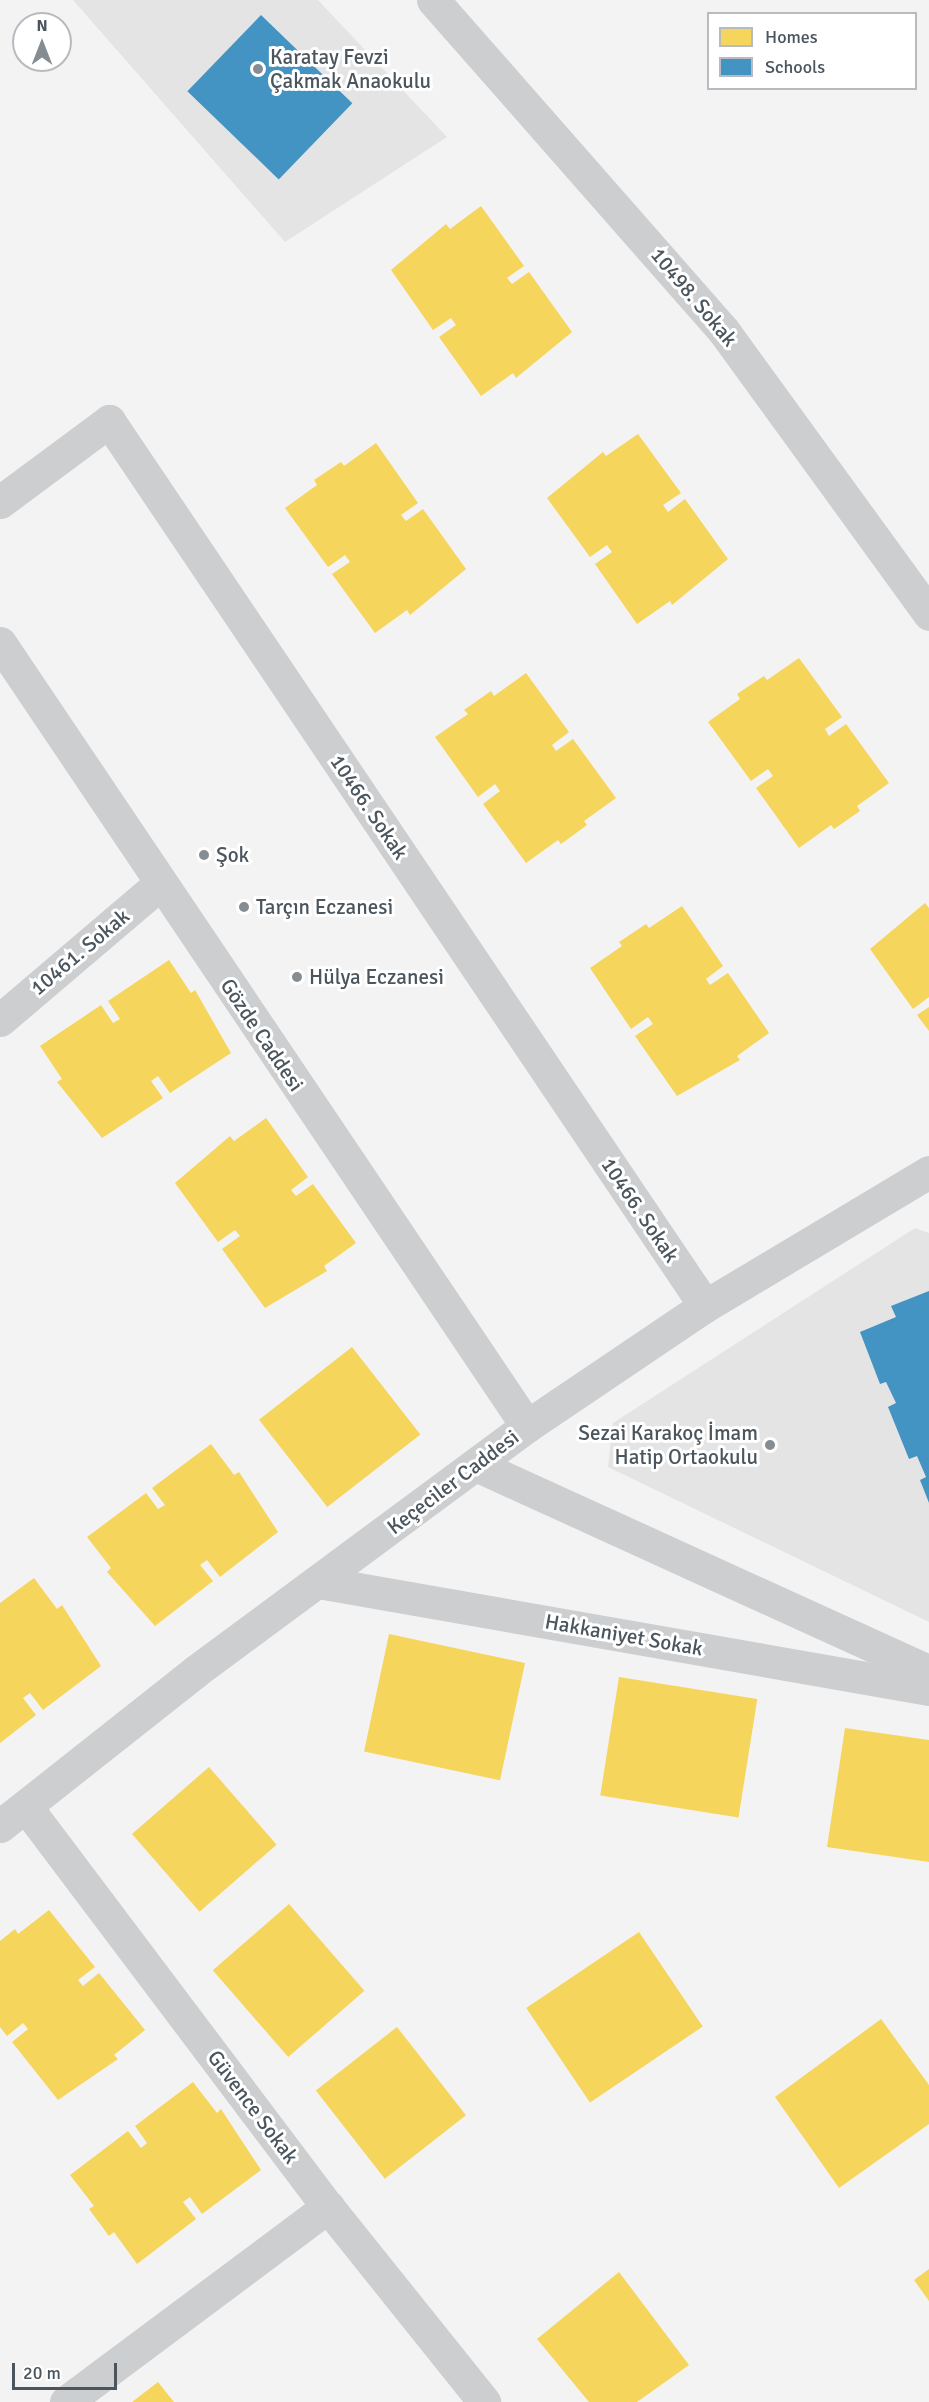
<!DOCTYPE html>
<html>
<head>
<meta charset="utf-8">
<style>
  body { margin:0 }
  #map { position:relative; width:929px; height:2402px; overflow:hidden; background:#f3f3f3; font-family:Signika,sans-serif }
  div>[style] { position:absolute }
  .education>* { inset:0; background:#e5e4e4 }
  .homes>* { inset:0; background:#f6d55c; transform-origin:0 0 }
  .schools>* { inset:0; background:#4393c3; transform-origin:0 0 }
  .minor>* { height:33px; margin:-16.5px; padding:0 16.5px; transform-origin:16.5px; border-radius:16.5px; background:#ccced0 }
  .tertiary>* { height:33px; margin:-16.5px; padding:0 16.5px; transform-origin:16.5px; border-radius:16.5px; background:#ccced0 }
  .dots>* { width:16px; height:16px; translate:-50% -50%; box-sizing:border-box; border:3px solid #fff; border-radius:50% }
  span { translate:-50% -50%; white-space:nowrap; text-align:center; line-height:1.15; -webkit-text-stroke:6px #fff; paint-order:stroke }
  .poi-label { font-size:21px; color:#4a555e }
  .left { translate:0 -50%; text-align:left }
  .right { translate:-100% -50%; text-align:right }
  .street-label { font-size:21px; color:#4a555e }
  .legend { position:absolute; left:707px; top:12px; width:210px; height:78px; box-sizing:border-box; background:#fff; border:2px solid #b7bbbf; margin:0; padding:8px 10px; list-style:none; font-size:18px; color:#4a555e }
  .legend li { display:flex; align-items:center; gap:12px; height:30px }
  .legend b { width:30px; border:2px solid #b7bbbf }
  .north { position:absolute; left:12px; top:12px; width:60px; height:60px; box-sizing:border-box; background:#fff; border:2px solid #b7bbbf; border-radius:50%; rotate:0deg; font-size:16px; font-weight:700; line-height:24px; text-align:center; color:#4a555e }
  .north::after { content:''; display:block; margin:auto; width:21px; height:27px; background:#858c92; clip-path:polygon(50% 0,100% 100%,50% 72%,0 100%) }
  .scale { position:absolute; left:12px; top:2363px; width:105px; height:27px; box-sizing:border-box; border:3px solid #4a555e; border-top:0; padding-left:8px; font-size:18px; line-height:21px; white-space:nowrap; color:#4a555e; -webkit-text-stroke:4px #fff; paint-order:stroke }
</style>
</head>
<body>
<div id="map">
  <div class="education">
    <i style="clip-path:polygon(73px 0,318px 0,447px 137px,285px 242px)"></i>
    <i style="clip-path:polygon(915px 1228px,929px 1233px,929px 1622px,608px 1467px,613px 1423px)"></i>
  </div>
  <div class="homes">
    <i style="clip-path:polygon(481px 206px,524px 266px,507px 278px,512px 284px,529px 272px,572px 332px,516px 378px,513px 373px,481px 396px,439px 337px,456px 325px,451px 318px,433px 330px,391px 270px,446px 224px,450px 229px)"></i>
    <i style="clip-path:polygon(638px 434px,681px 493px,663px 505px,668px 512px,685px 499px,728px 559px,672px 605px,670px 601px,637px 624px,595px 564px,612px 552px,607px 545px,590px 557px,547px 498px,603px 452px,606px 456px)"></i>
    <i style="clip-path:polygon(376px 443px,418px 503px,401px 515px,406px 521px,423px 509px,466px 569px,410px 615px,407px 610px,375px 633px,332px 574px,350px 562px,345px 555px,328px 567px,285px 508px,317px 485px,314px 480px,341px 462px,344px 466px)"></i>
    <i style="clip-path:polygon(799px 658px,842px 717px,825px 729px,829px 736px,846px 724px,889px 783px,857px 806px,860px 811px,834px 829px,831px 825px,799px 848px,756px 788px,773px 776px,768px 769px,751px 781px,708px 722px,740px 699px,737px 694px,764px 676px,767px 680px)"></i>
    <i style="clip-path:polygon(526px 673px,569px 732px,552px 745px,556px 751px,573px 739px,616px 798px,584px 821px,587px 825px,561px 844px,558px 840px,526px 863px,483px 804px,500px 791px,495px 784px,478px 797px,435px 737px,468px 714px,464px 710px,491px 691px,494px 696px)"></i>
    <i style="clip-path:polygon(925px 903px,929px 908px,929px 997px,913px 1009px,870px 949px)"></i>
    <i style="clip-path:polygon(682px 906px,723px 966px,706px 979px,710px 985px,728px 973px,769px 1033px,737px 1056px,740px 1060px,677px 1096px,635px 1036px,653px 1024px,648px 1017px,631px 1029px,590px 968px,622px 946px,619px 942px,646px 924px,649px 928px)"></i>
    <i style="clip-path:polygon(169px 960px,191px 993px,195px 990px,231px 1053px,170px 1093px,158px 1076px,151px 1081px,163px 1098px,102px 1138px,57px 1082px,62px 1079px,40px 1046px,101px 1005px,113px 1023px,120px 1019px,108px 1001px)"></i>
    <i style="clip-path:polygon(929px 1007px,929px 1031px,917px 1015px)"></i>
    <i style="clip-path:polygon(266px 1118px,308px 1177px,291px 1190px,296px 1196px,313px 1184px,356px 1243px,324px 1266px,327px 1271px,265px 1308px,222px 1249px,240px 1236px,235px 1230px,218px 1242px,175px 1183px,230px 1136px,234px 1141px)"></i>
    <i style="left:352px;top:1347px;width:111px;height:118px;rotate:52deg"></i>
    <i style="clip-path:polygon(211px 1444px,234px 1475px,239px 1472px,278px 1532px,220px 1577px,207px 1560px,200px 1565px,213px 1581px,155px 1626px,107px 1572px,111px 1568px,87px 1537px,146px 1493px,158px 1509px,165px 1505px,152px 1488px)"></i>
    <i style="clip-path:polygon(34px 1578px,57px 1609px,62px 1605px,101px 1666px,43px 1710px,30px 1693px,23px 1698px,36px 1715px,0 1743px,0 1603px)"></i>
    <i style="left:389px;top:1634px;width:139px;height:120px;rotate:12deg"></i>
    <i style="left:619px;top:1677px;width:140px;height:120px;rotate:9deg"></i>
    <i style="clip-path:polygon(845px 1728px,929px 1740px,929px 1862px,827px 1847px)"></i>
    <i style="left:209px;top:1767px;width:103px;height:102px;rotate:49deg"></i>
    <i style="left:289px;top:1904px;width:115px;height:101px;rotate:49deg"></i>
    <i style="clip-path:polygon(49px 1910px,95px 1967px,78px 1980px,83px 1986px,99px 1973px,145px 2030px,114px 2055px,118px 2059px,58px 2100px,12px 2042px,28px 2029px,23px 2023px,7px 2036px,0 2027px,0 1941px,15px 1929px,18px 1934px)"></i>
    <i style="left:639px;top:1932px;width:114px;height:136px;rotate:56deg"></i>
    <i style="clip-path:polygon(881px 2019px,929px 2085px,929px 2124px,839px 2188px,775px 2097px)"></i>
    <i style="left:397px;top:2027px;width:112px;height:103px;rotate:52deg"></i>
    <i style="clip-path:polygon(193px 2082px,217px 2113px,221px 2109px,261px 2170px,202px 2214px,190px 2197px,183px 2202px,196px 2219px,137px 2264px,114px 2232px,109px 2236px,89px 2209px,94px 2206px,70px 2175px,128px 2131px,141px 2148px,147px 2143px,135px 2126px)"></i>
    <i style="clip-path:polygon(929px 2269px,929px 2301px,914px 2280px)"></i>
    <i style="clip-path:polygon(619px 2272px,689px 2365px,637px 2402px,589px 2402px,537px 2339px)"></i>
    <i style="clip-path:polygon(158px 2382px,174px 2402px,132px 2402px)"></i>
  </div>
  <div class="schools">
    <i style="left:261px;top:15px;width:127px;height:106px;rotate:44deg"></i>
    <i style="clip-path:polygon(929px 1291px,929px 1503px,920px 1480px,926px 1477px,917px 1456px,909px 1459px,888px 1407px,896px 1403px,886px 1382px,880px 1384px,860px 1332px,896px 1317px,891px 1306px)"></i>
  </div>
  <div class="minor">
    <i style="left:433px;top:0;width:439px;rotate:48.7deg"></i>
    <i style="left:723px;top:330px;width:351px;rotate:54deg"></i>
    <i style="left:0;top:502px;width:136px;rotate:-36.6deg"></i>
    <i style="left:109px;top:421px;width:1067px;rotate:56.04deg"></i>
    <i style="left:0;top:1020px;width:210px;rotate:-40.4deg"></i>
    <i style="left:476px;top:1465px;width:498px;rotate:24.5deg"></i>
    <i style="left:318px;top:1582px;width:620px;rotate:9.93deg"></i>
    <i style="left:27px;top:1808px;width:500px;rotate:53deg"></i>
    <i style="left:328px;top:2207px;width:250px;rotate:51.3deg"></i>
    <i style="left:66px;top:2402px;width:327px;rotate:-36.7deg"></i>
  </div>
  <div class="tertiary">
    <i style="left:0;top:643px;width:944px;rotate:56.06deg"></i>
    <i style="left:0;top:1826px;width:250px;rotate:-38.3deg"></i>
    <i style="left:196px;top:1671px;width:412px;rotate:-36.5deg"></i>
    <i style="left:527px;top:1426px;width:215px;rotate:-34deg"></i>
    <i style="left:705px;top:1306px;width:261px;rotate:-30.9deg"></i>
  </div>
  <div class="dots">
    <i style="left:258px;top:69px;background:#858c92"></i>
    <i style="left:204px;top:855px;background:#858c92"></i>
    <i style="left:244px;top:907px;background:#858c92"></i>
    <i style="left:297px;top:977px;background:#858c92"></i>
    <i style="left:770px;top:1445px;background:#858c92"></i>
  </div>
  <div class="poi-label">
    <span class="left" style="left:270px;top:69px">Karatay Fevzi<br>Çakmak Anaokulu</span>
    <span class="left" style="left:216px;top:855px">Şok</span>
    <span class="left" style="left:256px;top:907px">Tarçın Eczanesi</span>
    <span class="left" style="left:309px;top:977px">Hülya Eczanesi</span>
    <span class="right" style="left:758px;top:1445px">Sezai Karakoç İmam<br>Hatip Ortaokulu</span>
  </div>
  <div class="street-label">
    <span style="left:694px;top:297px;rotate:50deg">10498. Sokak</span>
    <span style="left:369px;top:807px;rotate:56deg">10466. Sokak</span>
    <span style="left:80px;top:952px;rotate:-40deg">10461. Sokak</span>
    <span style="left:262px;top:1035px;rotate:56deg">Gözde Caddesi</span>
    <span style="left:640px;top:1210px;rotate:56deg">10466. Sokak</span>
    <span style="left:453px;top:1482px;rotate:-37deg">Keçeciler Caddesi</span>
    <span style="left:624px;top:1635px;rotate:10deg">Hakkaniyet Sokak</span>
    <span style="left:253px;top:2107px;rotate:53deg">Güvence Sokak</span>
  </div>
  <ul class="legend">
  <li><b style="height:16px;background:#f6d55c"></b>Homes</li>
  <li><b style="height:16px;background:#4393c3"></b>Schools</li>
  </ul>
  <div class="north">N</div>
  <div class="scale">20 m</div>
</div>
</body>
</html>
